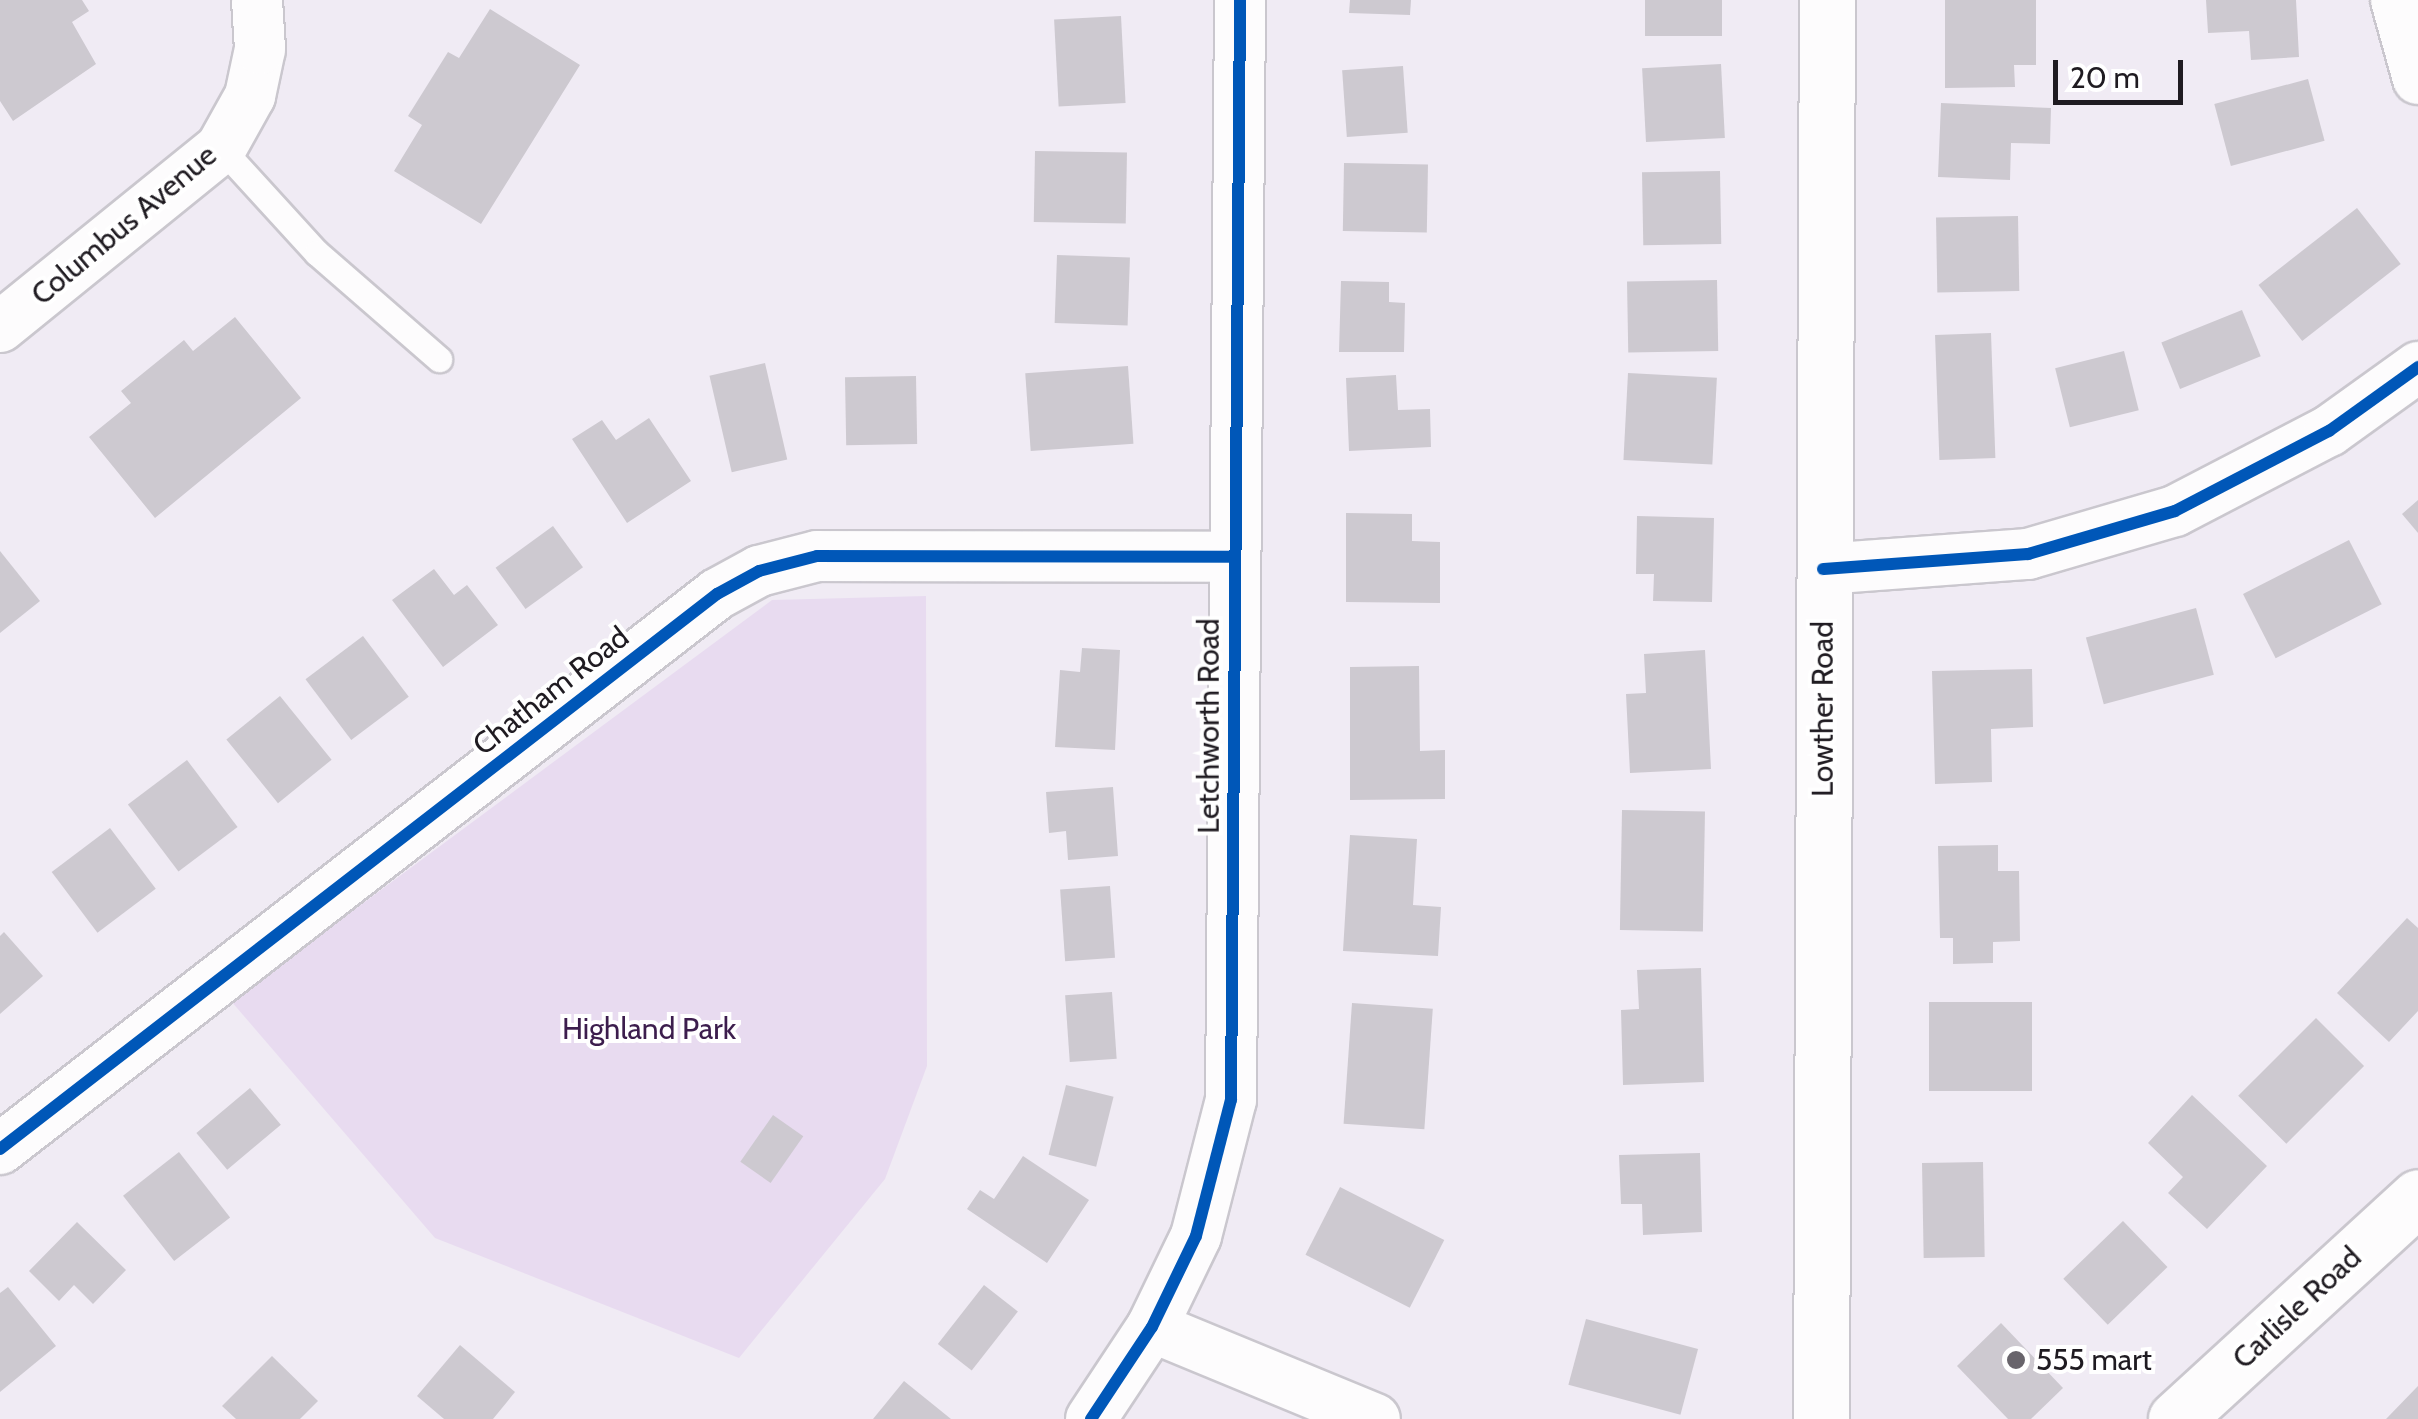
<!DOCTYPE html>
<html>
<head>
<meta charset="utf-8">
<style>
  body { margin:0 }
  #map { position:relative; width:2418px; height:1419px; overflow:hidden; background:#f0ebf4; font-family:Cabin,sans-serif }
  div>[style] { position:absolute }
  .green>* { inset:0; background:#e8dbf0 }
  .building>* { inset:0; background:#cdc9d0; transform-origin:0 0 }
  .roads { filter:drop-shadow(2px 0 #cac7ce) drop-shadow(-2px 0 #cac7ce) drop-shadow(0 2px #cac7ce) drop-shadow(0 -2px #cac7ce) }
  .lane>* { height:25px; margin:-12.5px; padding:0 12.5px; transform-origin:12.5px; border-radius:12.5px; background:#fdfcfd }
  .street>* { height:50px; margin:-25px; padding:0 25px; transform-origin:25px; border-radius:25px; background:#fdfcfd }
  .secondary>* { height:55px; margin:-27.5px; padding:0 27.5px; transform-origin:27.5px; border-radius:27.5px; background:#fdfcfd }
  .cycleway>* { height:12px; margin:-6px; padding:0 6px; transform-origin:6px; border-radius:6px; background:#0057b8 }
  .dots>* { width:28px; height:28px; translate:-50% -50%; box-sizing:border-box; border:5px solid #fff; border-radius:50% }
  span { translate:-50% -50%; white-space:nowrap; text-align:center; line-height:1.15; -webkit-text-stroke:8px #fff; paint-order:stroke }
  .street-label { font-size:30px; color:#1f1b21 }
  .park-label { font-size:30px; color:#3c1d4d }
  .poi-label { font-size:30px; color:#1f1b21 }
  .left { translate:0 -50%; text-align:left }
  .scale { position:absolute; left:2053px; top:60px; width:130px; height:45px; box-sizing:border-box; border:5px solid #1f1b21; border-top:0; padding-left:12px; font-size:30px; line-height:35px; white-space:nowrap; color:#1f1b21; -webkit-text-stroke:8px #fff; paint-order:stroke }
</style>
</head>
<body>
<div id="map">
  <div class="green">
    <i style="clip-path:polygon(926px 596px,927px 1066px,885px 1179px,739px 1358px,435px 1238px,231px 1001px,772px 600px)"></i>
  </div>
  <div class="building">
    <i style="clip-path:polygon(0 0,82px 0,89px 11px,72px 22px,96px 64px,13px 121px,0 101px)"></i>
    <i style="clip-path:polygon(1350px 0,1411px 0,1410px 15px,1349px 13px)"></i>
    <i style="left:1645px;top:0;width:77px;height:36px"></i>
    <i style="clip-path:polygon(1945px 0,2036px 0,2036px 65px,2014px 65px,2015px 87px,1945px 88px)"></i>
    <i style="clip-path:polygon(2206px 0,2296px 0,2299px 57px,2251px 60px,2249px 31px,2208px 33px)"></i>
    <i style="clip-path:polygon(490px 9px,580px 65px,481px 224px,394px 171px,422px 125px,408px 116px,448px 52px,459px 58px)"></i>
    <i style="left:1121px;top:16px;width:87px;height:67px;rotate:87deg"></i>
    <i style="left:1721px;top:64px;width:74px;height:79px;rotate:87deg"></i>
    <i style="left:1403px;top:66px;width:67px;height:61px;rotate:86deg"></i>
    <i style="left:2308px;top:79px;width:64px;height:97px;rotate:75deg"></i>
    <i style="clip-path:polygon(1941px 103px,2051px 108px,2050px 144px,2011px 143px,2010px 180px,1938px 177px)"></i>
    <i style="left:1035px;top:151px;width:92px;height:71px;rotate:1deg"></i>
    <i style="left:1344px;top:163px;width:84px;height:68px;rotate:1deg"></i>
    <i style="left:1720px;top:171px;width:73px;height:78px;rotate:89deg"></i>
    <i style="left:2357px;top:208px;width:71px;height:125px;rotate:52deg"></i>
    <i style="left:2018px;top:216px;width:75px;height:82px;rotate:89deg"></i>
    <i style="left:1057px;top:255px;width:73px;height:68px;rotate:2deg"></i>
    <i style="left:1717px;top:280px;width:71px;height:90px;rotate:89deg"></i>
    <i style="clip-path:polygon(1341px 281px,1389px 282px,1389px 302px,1405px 303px,1404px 352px,1339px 352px)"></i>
    <i style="left:2242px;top:310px;width:50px;height:87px;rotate:68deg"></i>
    <i style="clip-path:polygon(235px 317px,301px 398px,155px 518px,89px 437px,131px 403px,121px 391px,184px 340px,193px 351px)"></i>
    <i style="left:1991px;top:333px;width:125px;height:56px;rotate:88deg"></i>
    <i style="left:2124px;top:351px;width:61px;height:71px;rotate:76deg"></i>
    <i style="left:765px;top:363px;width:99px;height:57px;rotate:77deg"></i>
    <i style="left:1128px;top:366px;width:78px;height:103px;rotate:86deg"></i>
    <i style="left:1628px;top:373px;width:89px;height:87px;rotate:3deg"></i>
    <i style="clip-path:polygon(1396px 375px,1398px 410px,1430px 409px,1431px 447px,1349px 451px,1346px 378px)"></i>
    <i style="left:916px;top:376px;width:68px;height:71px;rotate:89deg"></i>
    <i style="clip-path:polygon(649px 418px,691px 481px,627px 523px,572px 439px,602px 420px,616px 440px)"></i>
    <i style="clip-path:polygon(2418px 500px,2418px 533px,2402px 514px)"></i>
    <i style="clip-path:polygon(1346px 513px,1412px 514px,1412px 541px,1440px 542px,1440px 603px,1346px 602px)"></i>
    <i style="clip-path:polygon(1637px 516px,1714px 518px,1712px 602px,1653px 601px,1654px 574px,1636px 574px)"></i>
    <i style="left:553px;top:526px;width:51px;height:71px;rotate:54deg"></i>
    <i style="left:2349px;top:540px;width:72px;height:119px;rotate:63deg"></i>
    <i style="clip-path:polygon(0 551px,40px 601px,0 633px)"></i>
    <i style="clip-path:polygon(434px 569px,454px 595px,467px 585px,498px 625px,443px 667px,392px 600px)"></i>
    <i style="left:2196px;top:608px;width:69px;height:114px;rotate:75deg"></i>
    <i style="left:363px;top:636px;width:76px;height:72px;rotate:53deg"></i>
    <i style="clip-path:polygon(1082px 648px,1120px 650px,1115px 750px,1055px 747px,1060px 670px,1080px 672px)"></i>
    <i style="clip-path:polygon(1705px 650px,1711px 769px,1630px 773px,1626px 694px,1646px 693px,1644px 654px)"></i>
    <i style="clip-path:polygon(1419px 666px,1420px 751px,1445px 750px,1445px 799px,1350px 800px,1350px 667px)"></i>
    <i style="clip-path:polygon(2032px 669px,2033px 727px,1991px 729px,1992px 782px,1935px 784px,1932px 671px)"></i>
    <i style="left:280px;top:696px;width:82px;height:69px;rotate:51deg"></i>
    <i style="left:187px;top:760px;width:84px;height:74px;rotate:53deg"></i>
    <i style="clip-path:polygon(1113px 787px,1118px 856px,1068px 860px,1066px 831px,1049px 833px,1046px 792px)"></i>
    <i style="left:1622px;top:810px;width:83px;height:120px;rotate:1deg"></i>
    <i style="left:110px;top:828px;width:76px;height:73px;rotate:53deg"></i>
    <i style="clip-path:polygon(1350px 835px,1417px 839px,1413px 905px,1441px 907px,1438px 956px,1343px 951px)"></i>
    <i style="clip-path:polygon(1998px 845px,1998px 871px,2019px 871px,2020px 941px,1993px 942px,1993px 963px,1953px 964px,1953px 938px,1940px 938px,1938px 846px)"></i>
    <i style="left:1110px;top:886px;width:72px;height:50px;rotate:86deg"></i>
    <i style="clip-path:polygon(2407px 918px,2418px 928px,2418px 1011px,2389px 1042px,2337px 993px)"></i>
    <i style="clip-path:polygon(4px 932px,43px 976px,0 1014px,0 936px)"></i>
    <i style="clip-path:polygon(1701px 968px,1704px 1082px,1623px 1085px,1621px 1010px,1639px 1009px,1637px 970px)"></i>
    <i style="left:1112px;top:992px;width:67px;height:47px;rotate:86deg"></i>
    <i style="left:1929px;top:1002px;width:103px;height:89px"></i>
    <i style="left:1352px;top:1003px;width:81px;height:121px;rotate:4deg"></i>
    <i style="left:2316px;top:1018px;width:68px;height:110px;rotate:45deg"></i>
    <i style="left:1066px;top:1085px;width:49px;height:72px;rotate:14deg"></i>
    <i style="left:250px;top:1088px;width:48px;height:70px;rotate:50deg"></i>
    <i style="clip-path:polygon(2192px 1095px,2267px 1166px,2207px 1229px,2168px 1193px,2183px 1177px,2148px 1143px)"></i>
    <i style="left:773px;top:1115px;width:37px;height:57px;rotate:35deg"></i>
    <i style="left:179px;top:1152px;width:83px;height:71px;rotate:52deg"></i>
    <i style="clip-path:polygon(1700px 1153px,1702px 1232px,1643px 1235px,1642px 1204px,1621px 1204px,1619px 1155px)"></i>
    <i style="clip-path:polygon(1023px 1156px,1089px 1200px,1047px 1263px,967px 1209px,980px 1190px,994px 1199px)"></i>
    <i style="left:1983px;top:1162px;width:95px;height:61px;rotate:89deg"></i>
    <i style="left:1340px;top:1187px;width:117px;height:76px;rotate:27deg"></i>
    <i style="left:2123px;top:1221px;width:64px;height:83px;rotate:46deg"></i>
    <i style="clip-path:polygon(77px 1222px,126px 1270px,93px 1304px,74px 1285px,59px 1301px,29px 1271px)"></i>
    <i style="left:984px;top:1285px;width:43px;height:75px;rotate:38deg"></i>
    <i style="clip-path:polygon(8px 1287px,56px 1346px,0 1392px,0 1293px)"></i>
    <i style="left:1586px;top:1319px;width:116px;height:68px;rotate:15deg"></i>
    <i style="clip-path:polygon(2001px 1323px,2063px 1388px,2031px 1419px,2008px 1419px,1957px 1366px)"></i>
    <i style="clip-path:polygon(460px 1345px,515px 1392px,493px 1419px,444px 1419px,417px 1396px)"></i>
    <i style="clip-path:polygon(272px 1356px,318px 1401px,300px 1419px,236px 1419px,222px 1406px)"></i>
    <i style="clip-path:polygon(904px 1381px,951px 1419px,873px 1419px)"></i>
    <i style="clip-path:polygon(2418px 1386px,2418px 1419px,2386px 1419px)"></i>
  </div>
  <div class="roads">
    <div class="lane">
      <i style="left:221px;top:148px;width:142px;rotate:47.6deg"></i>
      <i style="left:317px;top:253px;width:162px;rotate:41deg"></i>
    </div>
    <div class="street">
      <i style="left:2396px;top:0;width:82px;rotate:74.4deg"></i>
      <i style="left:0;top:327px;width:284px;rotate:-39deg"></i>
      <i style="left:221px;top:148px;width:60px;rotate:-60.9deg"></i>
      <i style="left:250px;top:96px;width:48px;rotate:-78deg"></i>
      <i style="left:260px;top:49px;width:49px;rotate:-93.5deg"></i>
      <i style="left:1823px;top:569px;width:206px;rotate:-4.2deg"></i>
      <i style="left:2028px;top:554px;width:153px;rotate:-16.3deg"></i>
      <i style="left:2175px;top:511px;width:174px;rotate:-27.5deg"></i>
      <i style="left:2329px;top:431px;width:110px;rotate:-35.7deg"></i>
      <i style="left:0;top:1149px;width:907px;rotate:-37.74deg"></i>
      <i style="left:717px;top:594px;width:48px;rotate:-28.7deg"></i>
      <i style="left:759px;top:571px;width:60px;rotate:-14.5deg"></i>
      <i style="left:817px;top:556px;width:417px;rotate:0.1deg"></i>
      <i style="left:1152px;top:1327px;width:241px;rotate:22.4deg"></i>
      <i style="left:1091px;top:1419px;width:110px;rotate:-56.5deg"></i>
      <i style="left:1152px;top:1327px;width:101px;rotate:-64.2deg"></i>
      <i style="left:1196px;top:1236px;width:140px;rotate:-75.6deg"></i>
      <i style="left:1231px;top:1100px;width:1100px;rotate:-89.53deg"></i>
    </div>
    <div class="secondary">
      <i style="left:1821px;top:1419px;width:1419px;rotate:-89.76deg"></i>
      <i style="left:2176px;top:1419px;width:328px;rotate:-42.5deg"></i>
    </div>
  </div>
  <div class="cycleway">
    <i style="left:1823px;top:569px;width:206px;rotate:-4.2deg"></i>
    <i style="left:2028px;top:554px;width:153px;rotate:-16.3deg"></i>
    <i style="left:2175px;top:511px;width:174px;rotate:-27.5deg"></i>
    <i style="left:2329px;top:431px;width:110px;rotate:-35.7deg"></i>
    <i style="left:0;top:1149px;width:907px;rotate:-37.74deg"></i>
    <i style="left:717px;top:594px;width:48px;rotate:-28.7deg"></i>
    <i style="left:759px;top:571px;width:60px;rotate:-14.5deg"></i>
    <i style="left:817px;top:556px;width:417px;rotate:0.1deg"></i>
    <i style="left:1091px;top:1419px;width:110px;rotate:-56.5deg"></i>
    <i style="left:1152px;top:1327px;width:101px;rotate:-64.2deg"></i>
    <i style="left:1196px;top:1236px;width:140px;rotate:-75.6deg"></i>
    <i style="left:1231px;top:1100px;width:1100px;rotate:-89.53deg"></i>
  </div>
  <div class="dots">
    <i style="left:2016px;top:1360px;background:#68646b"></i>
  </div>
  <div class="street-label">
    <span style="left:124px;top:225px;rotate:-40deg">Columbus Avenue</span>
    <span style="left:551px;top:691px;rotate:-38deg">Chatham Road</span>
    <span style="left:1823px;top:709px;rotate:-90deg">Lowther Road</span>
    <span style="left:1209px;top:726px;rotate:-90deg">Letchworth Road</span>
    <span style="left:2297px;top:1308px;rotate:-43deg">Carlisle Road</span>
  </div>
  <div class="park-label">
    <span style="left:649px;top:1029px">Highland Park</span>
  </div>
  <div class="poi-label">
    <span class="left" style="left:2036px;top:1360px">555 mart</span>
  </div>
  <div class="scale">20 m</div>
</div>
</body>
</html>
